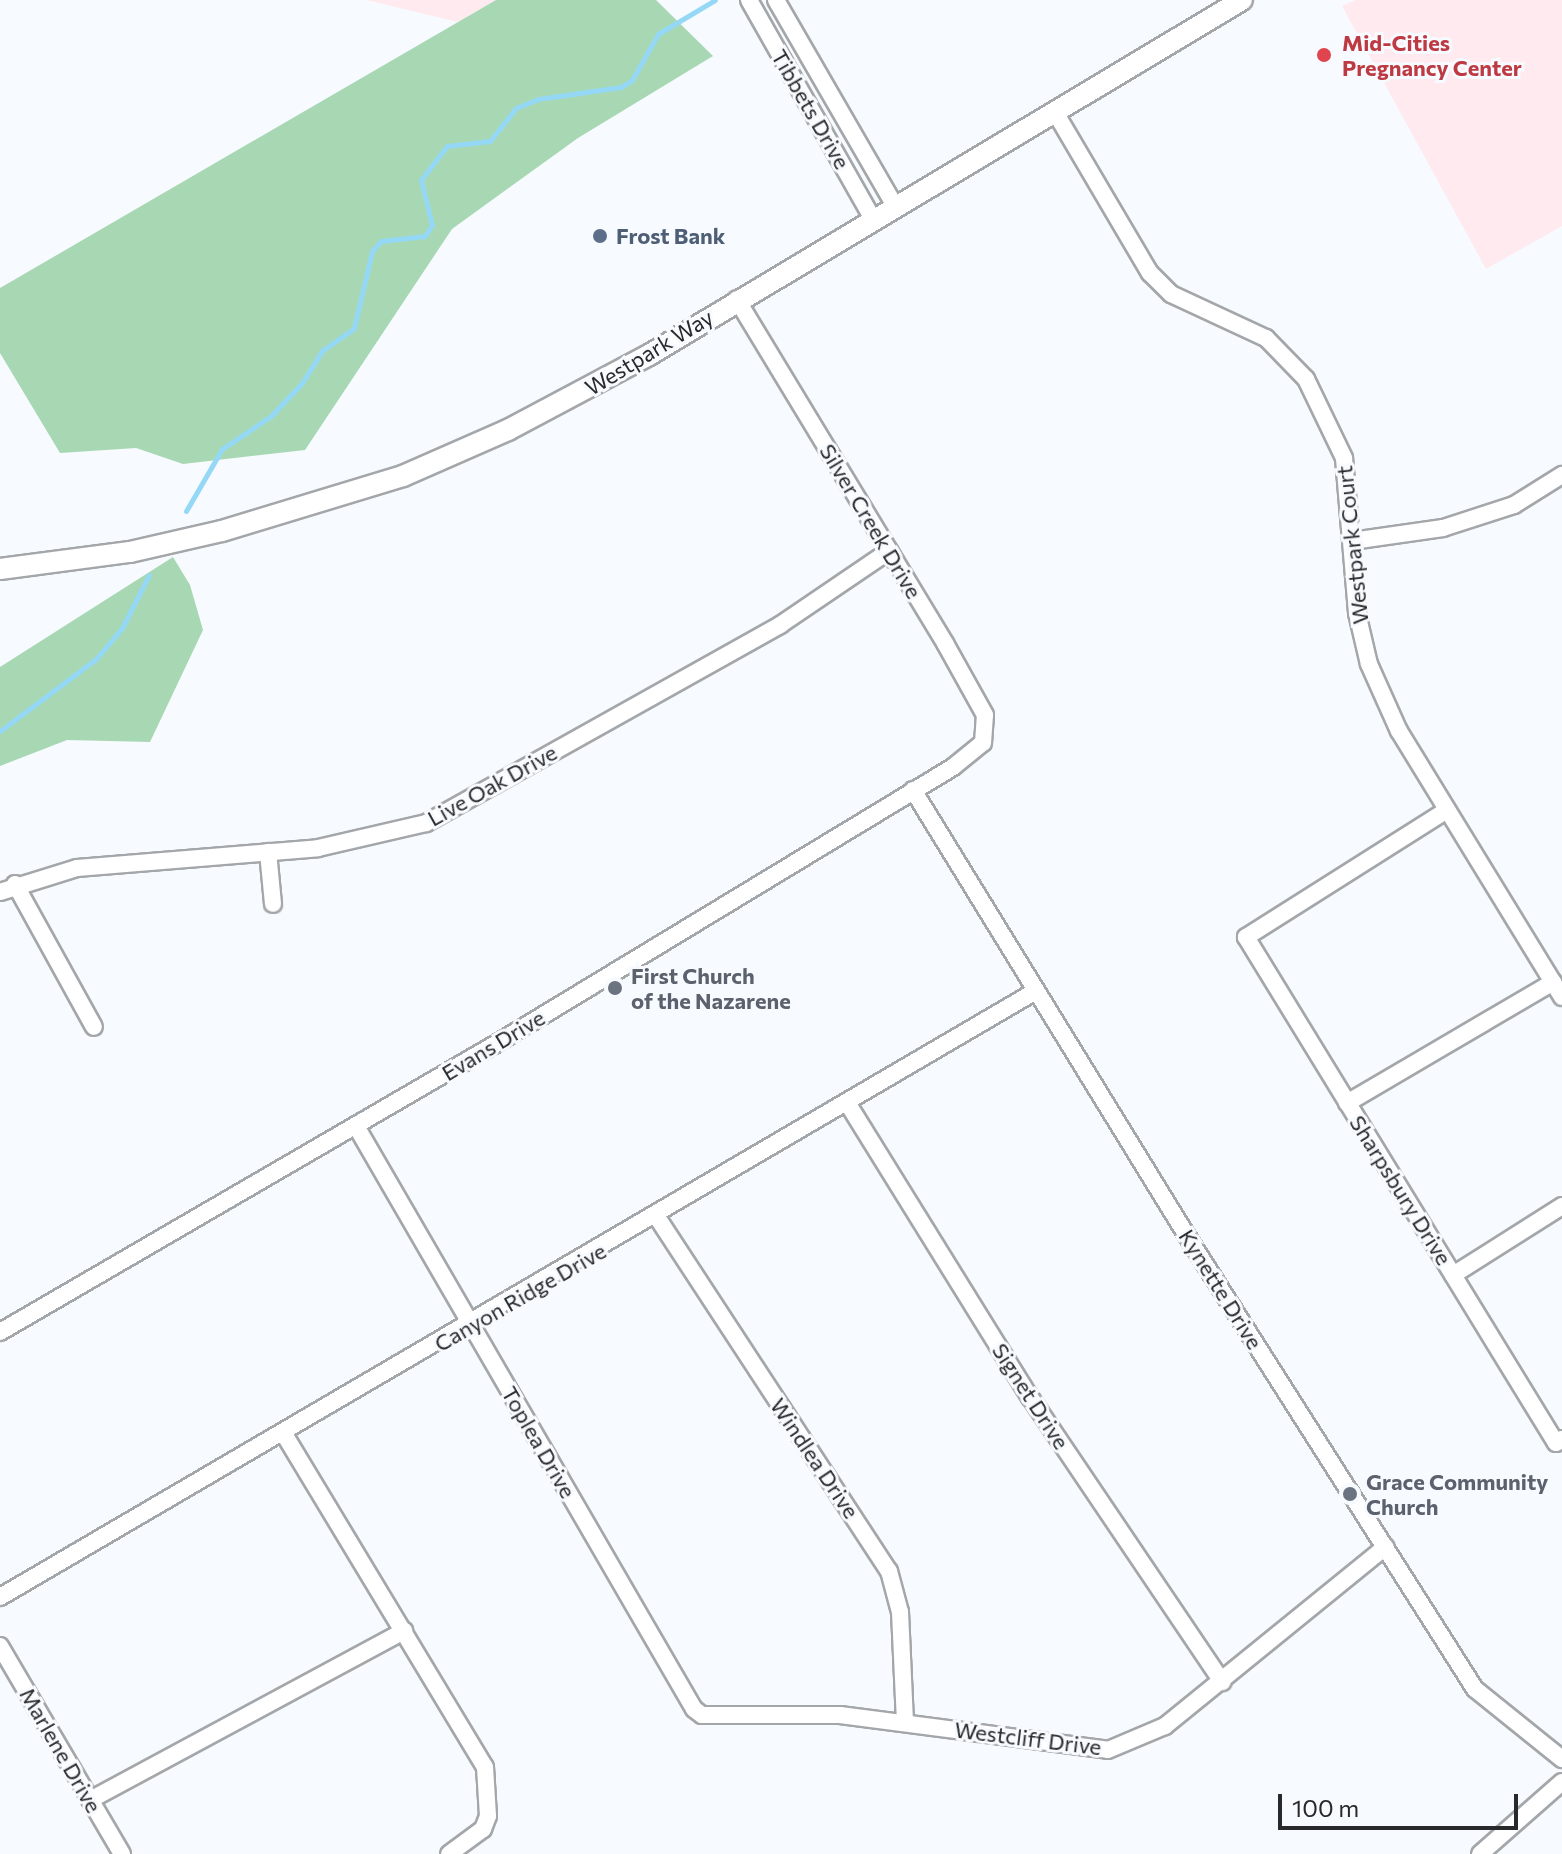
<!DOCTYPE html>
<html>
<head>
<meta charset="utf-8">
<style>
  body { margin:0 }
  #map { position:relative; width:1562px; height:1854px; overflow:hidden; background:#f7fafe; font-family:Commissioner,sans-serif }
  div>[style] { position:absolute }
  .commercial>* { inset:0; background:#ffeaef }
  .green>* { inset:0; background:#a8d8b3 }
  .stream>* { height:5px; margin:-2.5px; padding:0 2.5px; transform-origin:2.5px; border-radius:2.5px; background:#95d8f6 }
  .roads { filter:drop-shadow(2px 0 #a4a7aa) drop-shadow(-2px 0 #a4a7aa) drop-shadow(0 2px #a4a7aa) drop-shadow(0 -2px #a4a7aa) }
  .minor>* { height:16px; margin:-8px; padding:0 8px; transform-origin:8px; border-radius:8px; background:#fff }
  .major>* { height:20px; margin:-10px; padding:0 10px; transform-origin:10px; border-radius:10px; background:#fff }
  .dots>* { width:22px; height:22px; translate:-50% -50%; box-sizing:border-box; border:4px solid #f7fafe; border-radius:50% }
  span { translate:-50% -50%; white-space:nowrap; text-align:center; line-height:1.15; -webkit-text-stroke:6px #f7fafe; paint-order:stroke }
  .health-label { font-size:22px; color:#be3a42; font-weight:700 }
  .left { translate:0 -50%; text-align:left }
  .street-label { font-size:22px; color:#28292a }
  .service-label { font-size:22px; color:#4e5e75; font-weight:700 }
  .worship-label { font-size:22px; color:#5b616d; font-weight:700 }
  .scale { position:absolute; left:1278px; top:1794px; width:240px; height:36px; box-sizing:border-box; border:4px solid #28292a; border-top:0; padding-left:10px; font-size:24px; line-height:28px; white-space:nowrap; color:#28292a; -webkit-text-stroke:6px #f7fafe; paint-order:stroke }
</style>
</head>
<body>
<div id="map">
  <div class="commercial">
    <i style="clip-path:polygon(366px 0,496px 0,458px 22px)"></i>
    <i style="clip-path:polygon(1355px 0,1562px 0,1562px 226px,1486px 269px,1342px 6px)"></i>
  </div>
  <div class="green">
    <i style="clip-path:polygon(496px 0,656px 0,713px 56px,578px 138px,452px 229px,305px 450px,183px 464px,136px 448px,60px 453px,0 353px,0 288px)"></i>
    <i style="clip-path:polygon(173px 557px,190px 585px,203px 630px,150px 742px,67px 740px,0 766px,0 667px)"></i>
  </div>
  <div class="stream">
    <i style="left:186px;top:511px;width:72px;rotate:-59.9deg"></i>
    <i style="left:222px;top:449px;width:59px;rotate:-34deg"></i>
    <i style="left:271px;top:416px;width:45px;rotate:-46.8deg"></i>
    <i style="left:302px;top:383px;width:39px;rotate:-58deg"></i>
    <i style="left:323px;top:350px;width:38px;rotate:-35deg"></i>
    <i style="left:354px;top:328px;width:79px;rotate:-76.8deg"></i>
    <i style="left:372px;top:251px;width:13px;rotate:-48deg"></i>
    <i style="left:381px;top:241px;width:44px;rotate:-6.5deg"></i>
    <i style="left:425px;top:236px;width:13px;rotate:-58deg"></i>
    <i style="left:432px;top:225px;width:46px;rotate:-103.7deg"></i>
    <i style="left:421px;top:180px;width:43px;rotate:-52.6deg"></i>
    <i style="left:447px;top:146px;width:43px;rotate:-6.6deg"></i>
    <i style="left:490px;top:141px;width:42px;rotate:-51.8deg"></i>
    <i style="left:516px;top:108px;width:24px;rotate:-22deg"></i>
    <i style="left:538px;top:99px;width:84px;rotate:-8.2deg"></i>
    <i style="left:621px;top:87px;width:13px;rotate:-32deg"></i>
    <i style="left:632px;top:80px;width:53px;rotate:-60.5deg"></i>
    <i style="left:658px;top:34px;width:66px;rotate:-30.8deg"></i>
    <i style="left:0;top:731px;width:120px;rotate:-36.9deg"></i>
    <i style="left:96px;top:659px;width:40px;rotate:-50deg"></i>
    <i style="left:122px;top:628px;width:59px;rotate:-63deg"></i>
  </div>
  <div class="roads">
    <div class="minor">
      <i style="left:749px;top:0;width:252px;rotate:60.5deg"></i>
      <i style="left:776px;top:0;width:238px;rotate:60deg"></i>
      <i style="left:1055px;top:112px;width:187px;rotate:59.5deg"></i>
      <i style="left:1150px;top:273px;width:30px;rotate:45deg"></i>
      <i style="left:1171px;top:294px;width:105px;rotate:24.9deg"></i>
      <i style="left:1266px;top:338px;width:57px;rotate:45.7deg"></i>
      <i style="left:1306px;top:379px;width:88px;rotate:64.3deg"></i>
      <i style="left:1344px;top:458px;width:156px;rotate:85.2deg"></i>
      <i style="left:1357px;top:613px;width:52px;rotate:76.8deg"></i>
      <i style="left:1369px;top:664px;width:73px;rotate:65.9deg"></i>
      <i style="left:1399px;top:731px;width:312px;rotate:58.5deg"></i>
      <i style="left:1352px;top:541px;width:92px;rotate:-8.1deg"></i>
      <i style="left:1443px;top:528px;width:75px;rotate:-17.9deg"></i>
      <i style="left:1514px;top:505px;width:57px;rotate:-32deg"></i>
      <i style="left:913px;top:790px;width:533px;rotate:58.43deg"></i>
      <i style="left:1192px;top:1244px;width:527px;rotate:57.55deg"></i>
      <i style="left:1475px;top:1689px;width:112px;rotate:38.8deg"></i>
      <i style="left:1447px;top:810px;width:238px;rotate:147.7deg"></i>
      <i style="left:1246px;top:937px;width:593px;rotate:58.51deg"></i>
      <i style="left:1556px;top:1443px;width:7px;rotate:-34deg"></i>
      <i style="left:268px;top:852px;width:52px;rotate:84.5deg"></i>
      <i style="left:15px;top:884px;width:163px;rotate:61.1deg"></i>
      <i style="left:0;top:892px;width:81px;rotate:-17.3deg"></i>
      <i style="left:77px;top:868px;width:242px;rotate:-4.7deg"></i>
      <i style="left:318px;top:848px;width:111px;rotate:-13deg"></i>
      <i style="left:426px;top:823px;width:406px;rotate:-29.2deg"></i>
      <i style="left:780px;top:625px;width:132px;rotate:-34.2deg"></i>
      <i style="left:1347px;top:1103px;width:239px;rotate:-30.4deg"></i>
      <i style="left:848px;top:1104px;width:345px;rotate:58.2deg"></i>
      <i style="left:1030px;top:1397px;width:344px;rotate:56deg"></i>
      <i style="left:356px;top:1126px;width:674px;rotate:59.9deg"></i>
      <i style="left:694px;top:1709px;width:10px;rotate:37deg"></i>
      <i style="left:702px;top:1715px;width:138px"></i>
      <i style="left:840px;top:1715px;width:270px;rotate:7.4deg"></i>
      <i style="left:1108px;top:1750px;width:62px;rotate:-22.8deg"></i>
      <i style="left:1165px;top:1726px;width:284px;rotate:-39.1deg"></i>
      <i style="left:657px;top:1217px;width:423px;rotate:56.8deg"></i>
      <i style="left:889px;top:1571px;width:42px;rotate:75deg"></i>
      <i style="left:900px;top:1612px;width:110px;rotate:87.4deg"></i>
      <i style="left:1453px;top:1275px;width:129px;rotate:-32.3deg"></i>
      <i style="left:0;top:1332px;width:577px;rotate:-30.16deg"></i>
      <i style="left:499px;top:1042px;width:531px;rotate:-31.2deg"></i>
      <i style="left:953px;top:767px;width:38px;rotate:-39deg"></i>
      <i style="left:983px;top:743px;width:28px;rotate:-86deg"></i>
      <i style="left:985px;top:715px;width:82px;rotate:-119.1deg"></i>
      <i style="left:945px;top:643px;width:402px;rotate:-121.2deg"></i>
      <i style="left:284px;top:1434px;width:389px;rotate:58.9deg"></i>
      <i style="left:485px;top:1767px;width:49px;rotate:86.5deg"></i>
      <i style="left:488px;top:1816px;width:14px;rotate:111deg"></i>
      <i style="left:483px;top:1829px;width:42px;rotate:143.7deg"></i>
      <i style="left:0;top:1597px;width:1200px;rotate:-30.33deg"></i>
      <i style="left:0;top:1646px;width:241px;rotate:59.6deg"></i>
      <i style="left:90px;top:1800px;width:357px;rotate:-28.3deg"></i>
      <i style="left:1480px;top:1854px;width:109px;rotate:-41.3deg"></i>
    </div>
    <div class="major">
      <i style="left:0;top:569px;width:131px;rotate:-7.5deg"></i>
      <i style="left:130px;top:552px;width:94px;rotate:-12.9deg"></i>
      <i style="left:222px;top:531px;width:189px;rotate:-16.9deg"></i>
      <i style="left:403px;top:476px;width:115px;rotate:-23.7deg"></i>
      <i style="left:508px;top:430px;width:160px;rotate:-28deg"></i>
      <i style="left:649px;top:355px;width:691px;rotate:-30.91deg"></i>
    </div>
  </div>
  <div class="dots">
    <i style="left:1324px;top:55px;background:#e0444e"></i>
    <i style="left:600px;top:236px;background:#5c6f8a"></i>
    <i style="left:615px;top:988px;background:#6b7280"></i>
    <i style="left:1350px;top:1494px;background:#6b7280"></i>
  </div>
  <div class="health-label">
    <span class="left" style="left:1342px;top:55px">Mid-Cities<br>Pregnancy Center</span>
  </div>
  <div class="street-label">
    <span style="left:811px;top:109px;rotate:60deg">Tibbets Drive</span>
    <span style="left:649px;top:352px;rotate:-31deg">Westpark Way</span>
    <span style="left:871px;top:521px;rotate:59deg">Silver Creek Drive</span>
    <span style="left:1352px;top:545px;rotate:-96deg">Westpark Court</span>
    <span style="left:492px;top:785px;rotate:-29deg">Live Oak Drive</span>
    <span style="left:493px;top:1045px;rotate:-31deg">Evans Drive</span>
    <span style="left:1401px;top:1190px;rotate:58deg">Sharpsbury Drive</span>
    <span style="left:1221px;top:1289px;rotate:58deg">Kynette Drive</span>
    <span style="left:520px;top:1297px;rotate:-30deg">Canyon Ridge Drive</span>
    <span style="left:1031px;top:1396px;rotate:57deg">Signet Drive</span>
    <span style="left:539px;top:1442px;rotate:60deg">Toplea Drive</span>
    <span style="left:815px;top:1458px;rotate:56deg">Windlea Drive</span>
    <span style="left:1028px;top:1738px;rotate:7deg">Westcliff Drive</span>
    <span style="left:61px;top:1750px;rotate:60deg">Marlene Drive</span>
  </div>
  <div class="service-label">
    <span class="left" style="left:616px;top:236px">Frost Bank</span>
  </div>
  <div class="worship-label">
    <span class="left" style="left:631px;top:988px">First Church<br>of the Nazarene</span>
    <span class="left" style="left:1366px;top:1494px">Grace Community<br>Church</span>
  </div>
  <div class="scale">100 m</div>
</div>
</body>
</html>
